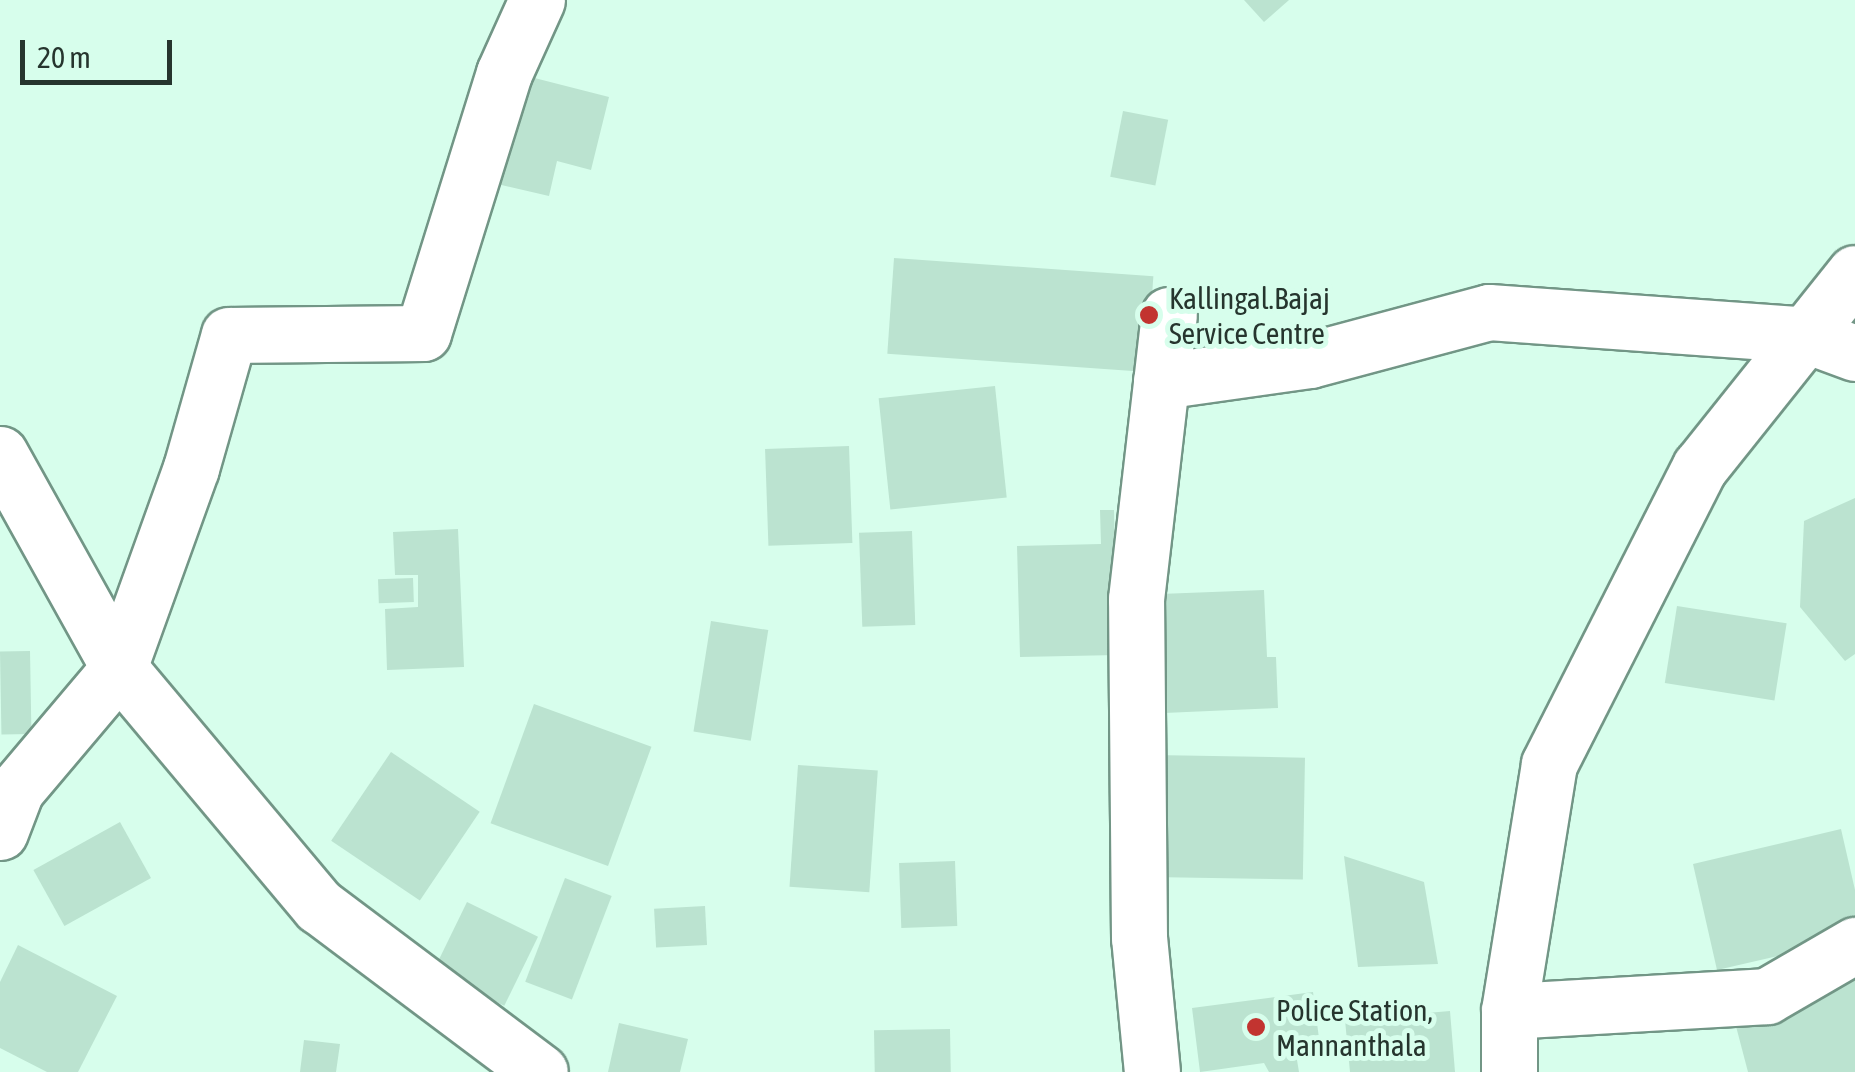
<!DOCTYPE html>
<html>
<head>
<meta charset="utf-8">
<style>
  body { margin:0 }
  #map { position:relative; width:1855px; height:1072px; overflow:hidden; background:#d7feec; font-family:"Asap Condensed",sans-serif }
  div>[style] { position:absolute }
  .building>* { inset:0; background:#bbe3d0; transform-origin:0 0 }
  .roads { filter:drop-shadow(2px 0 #729686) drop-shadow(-2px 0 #729686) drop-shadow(0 2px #729686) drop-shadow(0 -2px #729686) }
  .minor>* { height:55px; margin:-27.5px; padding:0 27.5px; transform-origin:27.5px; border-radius:27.5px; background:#fff }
  .secondary>* { height:55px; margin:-27.5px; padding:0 27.5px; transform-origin:27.5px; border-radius:27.5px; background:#fff }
  .dots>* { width:28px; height:28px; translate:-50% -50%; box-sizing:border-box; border:5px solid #d7feec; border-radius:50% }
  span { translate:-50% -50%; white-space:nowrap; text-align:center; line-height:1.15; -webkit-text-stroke:10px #d7feec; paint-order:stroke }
  .poi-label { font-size:30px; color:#26352e }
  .left { translate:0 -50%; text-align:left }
  .scale { position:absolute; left:20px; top:40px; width:152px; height:45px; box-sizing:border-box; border:5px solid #26352e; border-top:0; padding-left:12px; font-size:30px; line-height:35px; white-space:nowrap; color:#26352e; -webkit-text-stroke:8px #d7feec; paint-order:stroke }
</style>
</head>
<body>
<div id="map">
  <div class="building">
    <i style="clip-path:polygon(1244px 0,1289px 0,1264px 22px)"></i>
    <i style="clip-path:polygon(511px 72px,609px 97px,591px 170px,557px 161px,549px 196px,484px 181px)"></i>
    <i style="left:1123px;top:111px;width:46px;height:67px;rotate:11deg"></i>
    <i style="left:894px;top:258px;width:260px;height:96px;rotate:4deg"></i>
    <i style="left:995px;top:386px;width:112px;height:117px;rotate:84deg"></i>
    <i style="left:849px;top:446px;width:97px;height:84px;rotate:88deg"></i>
    <i style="clip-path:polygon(1855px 498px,1855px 654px,1845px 661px,1800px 607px,1804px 521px)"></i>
    <i style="clip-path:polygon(1100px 510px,1114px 510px,1117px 655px,1020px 657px,1017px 546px,1101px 544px)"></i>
    <i style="clip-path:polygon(458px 529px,464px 667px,387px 670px,385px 609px,418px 607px,418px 575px,395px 575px,393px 532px)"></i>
    <i style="left:912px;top:531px;width:94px;height:53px;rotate:88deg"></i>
    <i style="left:413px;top:578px;width:24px;height:35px;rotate:88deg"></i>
    <i style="clip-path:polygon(1264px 590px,1267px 657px,1276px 657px,1278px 708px,1164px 713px,1160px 594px)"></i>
    <i style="left:1677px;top:606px;width:111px;height:78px;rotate:9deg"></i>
    <i style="left:711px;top:621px;width:58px;height:112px;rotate:9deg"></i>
    <i style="left:30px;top:651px;width:83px;height:30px;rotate:89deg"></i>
    <i style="left:534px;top:704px;width:125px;height:127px;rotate:20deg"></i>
    <i style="left:391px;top:752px;width:107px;height:107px;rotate:34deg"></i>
    <i style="left:1154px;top:755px;width:151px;height:122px;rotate:1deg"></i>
    <i style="left:798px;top:765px;width:80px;height:122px;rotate:4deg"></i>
    <i style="left:120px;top:822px;width:64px;height:99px;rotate:61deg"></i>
    <i style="clip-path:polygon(1841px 829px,1855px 890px,1855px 938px,1717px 970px,1693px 864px)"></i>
    <i style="clip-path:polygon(1344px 856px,1424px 882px,1438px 964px,1358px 967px)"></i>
    <i style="left:955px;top:861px;width:65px;height:56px;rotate:88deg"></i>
    <i style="left:565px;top:878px;width:50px;height:111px;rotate:21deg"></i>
    <i style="left:467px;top:902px;width:79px;height:77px;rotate:26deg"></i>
    <i style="left:705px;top:906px;width:39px;height:51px;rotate:87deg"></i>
    <i style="clip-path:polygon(18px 945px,117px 996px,78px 1072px,47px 1072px,0 1048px,0 982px)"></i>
    <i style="clip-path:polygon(1855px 978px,1855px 1072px,1748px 1072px,1732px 1011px)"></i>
    <i style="clip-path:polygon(1313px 992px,1320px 1046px,1297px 1060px,1299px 1072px,1269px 1072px,1264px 1063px,1200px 1072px,1192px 1008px)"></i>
    <i style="clip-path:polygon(1450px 1011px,1455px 1072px,1350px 1072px,1345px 1020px)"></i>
    <i style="clip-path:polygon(619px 1023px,688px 1039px,680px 1072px,608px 1072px)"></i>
    <i style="left:950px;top:1029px;width:43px;height:76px;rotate:89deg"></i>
    <i style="clip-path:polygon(304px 1040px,340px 1044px,336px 1072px,300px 1072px)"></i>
  </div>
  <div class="roads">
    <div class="minor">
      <i style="left:1161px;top:381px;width:150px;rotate:-8deg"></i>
      <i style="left:1310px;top:360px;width:185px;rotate:-15deg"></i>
      <i style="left:1489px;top:312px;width:318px;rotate:4.1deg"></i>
      <i style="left:1806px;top:335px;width:52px;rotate:20.2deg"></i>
      <i style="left:0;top:832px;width:45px;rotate:-69.1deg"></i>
      <i style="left:16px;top:790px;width:160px;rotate:-49.8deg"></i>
      <i style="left:119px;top:668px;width:213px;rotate:-70.2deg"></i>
      <i style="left:191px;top:468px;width:138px;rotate:-74.1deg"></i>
      <i style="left:229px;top:335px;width:194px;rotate:-0.6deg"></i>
      <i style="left:423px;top:333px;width:272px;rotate:-72.7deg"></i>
      <i style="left:504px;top:73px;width:80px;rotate:-65.7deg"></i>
      <i style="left:1509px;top:1011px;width:258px;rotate:-3.3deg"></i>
      <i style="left:1767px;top:996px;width:102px;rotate:-30.1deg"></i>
      <i style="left:1152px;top:1072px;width:135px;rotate:-95.5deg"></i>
      <i style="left:1139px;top:938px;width:339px;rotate:-90.5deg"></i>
      <i style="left:1136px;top:599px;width:286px;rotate:-83.4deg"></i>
      <i style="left:1509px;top:1072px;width:61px;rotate:-90deg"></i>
      <i style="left:1509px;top:1011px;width:250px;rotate:-80.8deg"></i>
      <i style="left:1549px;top:764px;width:333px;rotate:-63.1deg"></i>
      <i style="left:1700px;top:467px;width:248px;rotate:-51.4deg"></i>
    </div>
    <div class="secondary">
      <i style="left:0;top:454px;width:245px;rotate:60.9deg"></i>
      <i style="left:119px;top:668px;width:311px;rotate:50deg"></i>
      <i style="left:319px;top:906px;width:276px;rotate:36.9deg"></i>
    </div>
  </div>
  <div class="dots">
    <i style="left:1149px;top:315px;background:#c23430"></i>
    <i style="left:1256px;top:1027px;background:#c23430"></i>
  </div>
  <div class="poi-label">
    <span class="left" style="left:1169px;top:315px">Kallingal.Bajaj<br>Service Centre</span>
    <span class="left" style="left:1276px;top:1027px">Police Station,<br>Mannanthala</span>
  </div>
  <div class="scale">20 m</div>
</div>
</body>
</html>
